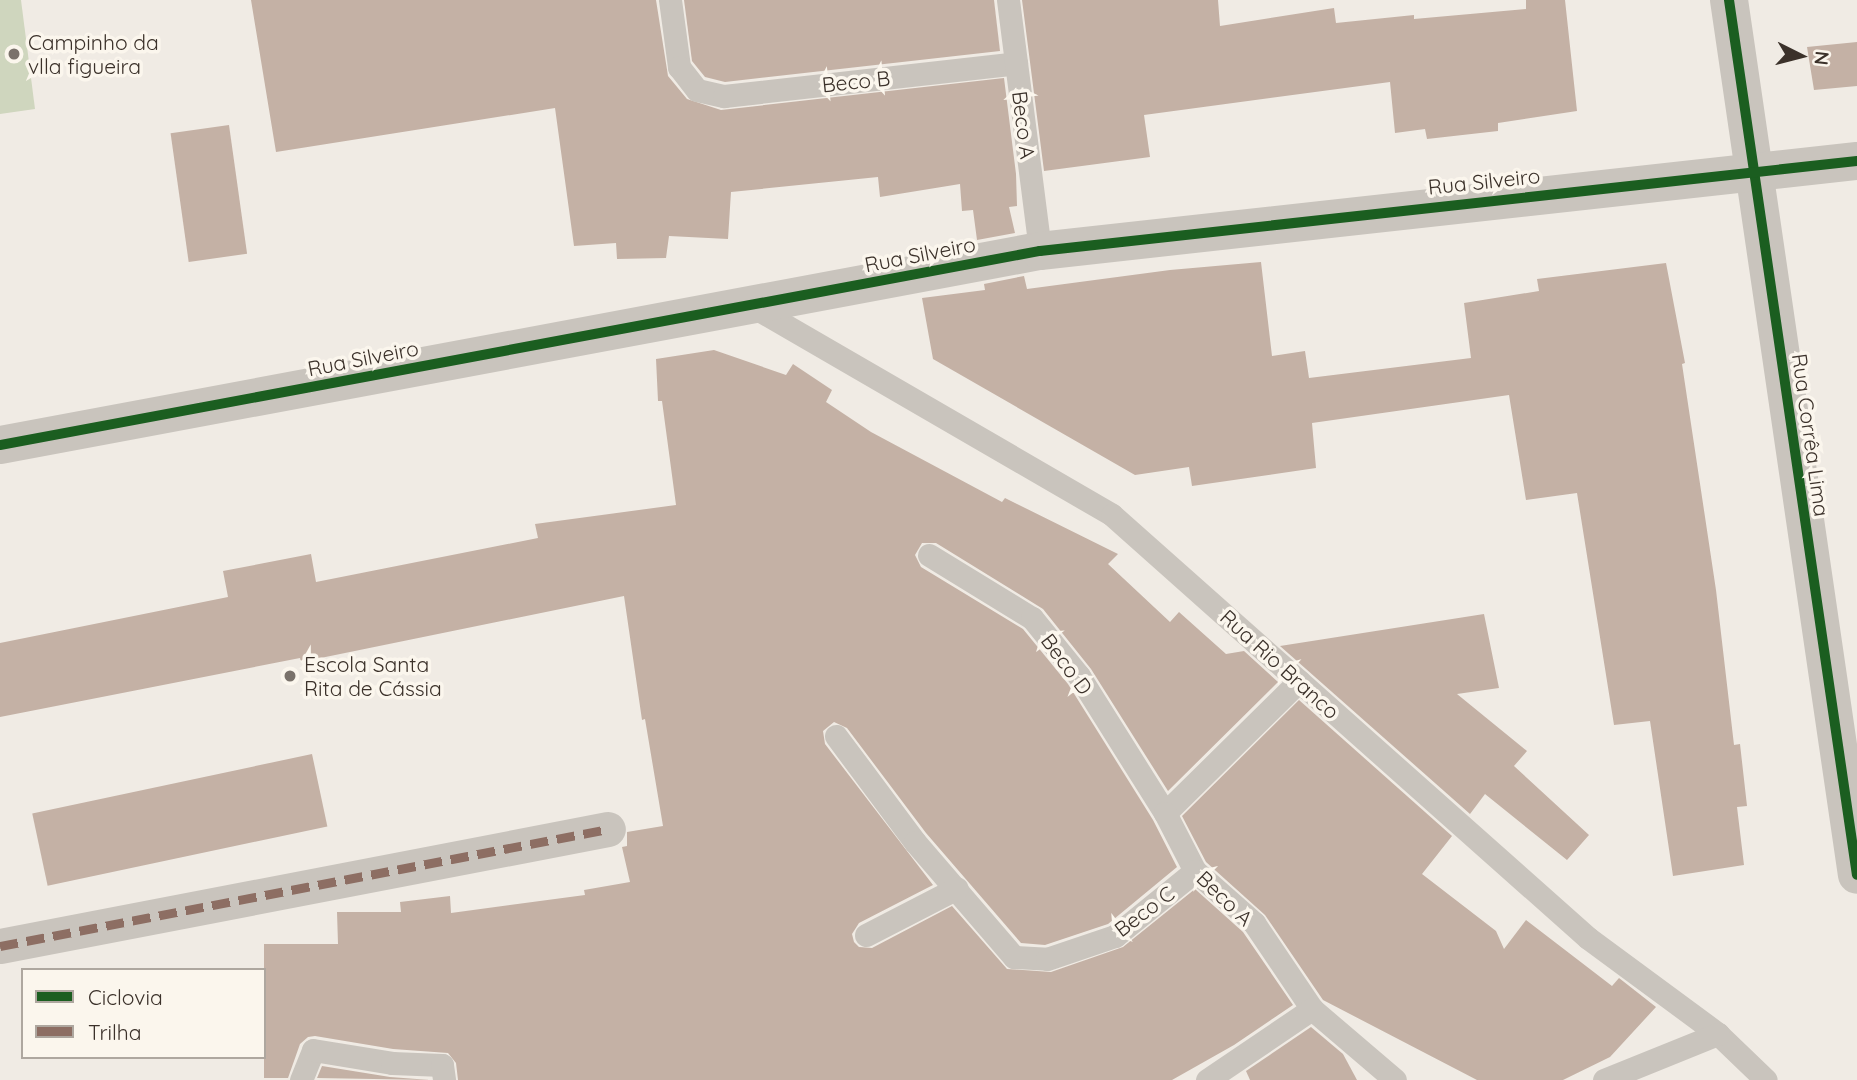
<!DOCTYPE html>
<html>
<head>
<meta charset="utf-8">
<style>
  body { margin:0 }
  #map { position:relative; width:1857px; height:1080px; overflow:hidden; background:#f0ebe4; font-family:Quicksand,sans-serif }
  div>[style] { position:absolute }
  .green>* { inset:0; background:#cfd6be }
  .building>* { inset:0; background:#c4b1a5; transform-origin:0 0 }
  .service>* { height:23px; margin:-11.5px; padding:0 11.5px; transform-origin:11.5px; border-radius:11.5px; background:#c9c4bd }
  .pedestrian>* { height:35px; margin:-17.5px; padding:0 17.5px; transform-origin:17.5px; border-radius:17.5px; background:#c9c4bd }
  .tertiary>* { height:38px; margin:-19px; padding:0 19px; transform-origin:19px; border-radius:19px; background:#c9c4bd }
  .quiet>* { height:9px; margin-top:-4.5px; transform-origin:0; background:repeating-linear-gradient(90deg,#8d6e63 0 18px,transparent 0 27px) }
  .cycleway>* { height:10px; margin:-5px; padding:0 5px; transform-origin:5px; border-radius:5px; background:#1b5e20 }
  .dots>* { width:19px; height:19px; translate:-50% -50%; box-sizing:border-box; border:4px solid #fbf6ed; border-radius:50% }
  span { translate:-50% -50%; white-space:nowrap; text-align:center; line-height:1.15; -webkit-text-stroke:7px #fbf6ed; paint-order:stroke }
  .poi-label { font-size:21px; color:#3b312a }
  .left { translate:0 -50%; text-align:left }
  .street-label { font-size:21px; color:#3b312a }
  .legend { position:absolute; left:21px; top:968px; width:245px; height:91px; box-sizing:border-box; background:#fbf6ed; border:2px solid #aea79f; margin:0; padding:9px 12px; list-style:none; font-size:21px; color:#3b312a }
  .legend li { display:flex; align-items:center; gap:14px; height:35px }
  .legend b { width:35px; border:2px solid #aea79f }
  .north { position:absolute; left:1766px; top:21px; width:70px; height:70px; -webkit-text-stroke:5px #fbf6ed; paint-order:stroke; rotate:96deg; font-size:19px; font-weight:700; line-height:28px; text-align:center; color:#3b312a }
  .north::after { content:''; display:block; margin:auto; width:24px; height:32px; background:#3b312a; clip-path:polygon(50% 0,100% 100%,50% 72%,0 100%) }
</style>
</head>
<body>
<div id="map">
  <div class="green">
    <i style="clip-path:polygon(0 0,21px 0,35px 109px,0 114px)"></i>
  </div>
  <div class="building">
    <i style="clip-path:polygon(251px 0,656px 0,668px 76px,687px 99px,721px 110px,1004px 78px,1016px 174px,1017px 206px,1009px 207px,1015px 233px,977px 240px,973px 210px,962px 211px,960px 184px,880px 197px,878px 177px,731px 192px,728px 239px,669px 236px,666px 258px,617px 259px,616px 243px,574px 246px,555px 108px,276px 152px)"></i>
    <i style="clip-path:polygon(684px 0,994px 0,1000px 51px,725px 82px,705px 77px,692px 61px)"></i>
    <i style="clip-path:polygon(1022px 0,1218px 0,1220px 26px,1334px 8px,1336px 23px,1414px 15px,1414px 19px,1526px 9px,1526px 0,1565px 0,1577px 111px,1498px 123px,1498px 131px,1427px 139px,1425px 129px,1395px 133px,1390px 82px,1144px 115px,1150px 157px,1044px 171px)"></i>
    <i style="clip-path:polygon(1857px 42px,1857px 86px,1814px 90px,1807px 47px)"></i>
    <i style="left:229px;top:125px;width:130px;height:59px;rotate:82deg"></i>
    <i style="clip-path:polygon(1261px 262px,1272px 356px,1305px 351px,1309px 378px,1471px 358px,1464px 303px,1539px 291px,1537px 279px,1666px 263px,1685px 363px,1682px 364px,1716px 590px,1734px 745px,1740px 744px,1747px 806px,1737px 807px,1744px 865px,1673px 876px,1650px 721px,1614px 725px,1577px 493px,1526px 500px,1509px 395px,1312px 423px,1316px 468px,1192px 486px,1189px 467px,1135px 475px,933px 359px,922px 298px,985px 290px,984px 284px,1024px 276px,1027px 289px,1170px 270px)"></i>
    <i style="clip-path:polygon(714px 350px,786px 375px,793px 364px,832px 390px,826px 402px,871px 432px,1002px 502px,1005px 498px,1118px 554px,1108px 564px,1170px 622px,1179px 612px,1226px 654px,1244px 651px,1278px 682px,1168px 791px,1091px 669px,1043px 609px,936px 543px,922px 543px,915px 555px,921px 567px,1023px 629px,1068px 684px,1153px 820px,1177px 867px,1108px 924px,1045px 945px,1021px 943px,926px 833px,847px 728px,834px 722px,823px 731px,825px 744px,933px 885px,859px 923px,852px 934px,854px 942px,859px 947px,872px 948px,952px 906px,1007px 969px,1051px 972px,1123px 947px,1195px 889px,1243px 932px,1293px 1005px,1234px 1045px,1172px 1080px,458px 1080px,456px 1063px,448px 1053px,393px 1049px,315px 1036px,308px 1037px,300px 1044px,288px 1078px,264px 1078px,264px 944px,338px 944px,337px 912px,401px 912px,400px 902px,450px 896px,451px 913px,585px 895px,584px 890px,630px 882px,622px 847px,627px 846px,627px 832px,663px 826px,645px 719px,642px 720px,624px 596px,301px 662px,300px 658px,0 717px,0 643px,228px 597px,223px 571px,311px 554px,316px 582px,538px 538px,535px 524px,676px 505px,662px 401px,658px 401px,656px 359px)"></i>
    <i style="clip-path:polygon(1484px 614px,1499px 688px,1457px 694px,1527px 751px,1514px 766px,1589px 835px,1567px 860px,1485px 794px,1470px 814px,1280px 646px)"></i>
    <i style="clip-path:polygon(1299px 700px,1452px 836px,1422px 874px,1496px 931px,1504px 949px,1526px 920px,1612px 986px,1619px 978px,1656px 1007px,1610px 1057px,1563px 1080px,1477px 1080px,1323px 1000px,1265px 915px,1206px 862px,1182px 816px)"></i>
    <i style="left:312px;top:754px;width:74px;height:286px;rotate:78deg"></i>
    <i style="clip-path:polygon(1311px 1027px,1343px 1054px,1357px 1080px,1250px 1080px,1246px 1071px)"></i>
    <i style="clip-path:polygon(322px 1066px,390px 1077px,430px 1080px,317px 1078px)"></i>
  </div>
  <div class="service">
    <i style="left:670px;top:0;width:68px;rotate:82.3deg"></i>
    <i style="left:679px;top:67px;width:29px;rotate:52deg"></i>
    <i style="left:697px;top:90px;width:28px;rotate:13deg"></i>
    <i style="left:724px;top:96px;width:294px;rotate:-6.4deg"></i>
    <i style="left:1008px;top:0;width:253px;rotate:82.7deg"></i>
    <i style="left:752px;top:306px;width:416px;rotate:30.1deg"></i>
    <i style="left:1112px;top:515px;width:637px;rotate:41.63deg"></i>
    <i style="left:1588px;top:938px;width:162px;rotate:36.4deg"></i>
    <i style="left:1718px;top:1034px;width:66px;rotate:43.8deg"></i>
    <i style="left:929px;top:555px;width:121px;rotate:31.5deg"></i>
    <i style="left:1032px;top:618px;width:75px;rotate:51deg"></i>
    <i style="left:1079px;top:676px;width:162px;rotate:57.9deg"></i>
    <i style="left:1299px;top:681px;width:188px;rotate:135.4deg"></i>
    <i style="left:1165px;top:813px;width:65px;rotate:62.7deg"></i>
    <i style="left:1195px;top:871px;width:79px;rotate:41.4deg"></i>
    <i style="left:1254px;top:923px;width:104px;rotate:56deg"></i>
    <i style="left:1312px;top:1009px;width:109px;rotate:40.5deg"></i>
    <i style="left:836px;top:736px;width:132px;rotate:53.3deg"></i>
    <i style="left:915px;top:842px;width:152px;rotate:49.3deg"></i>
    <i style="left:1014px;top:957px;width:33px;rotate:3deg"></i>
    <i style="left:1047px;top:959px;width:72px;rotate:-18.7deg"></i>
    <i style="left:1115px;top:936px;width:103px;rotate:-39.1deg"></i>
    <i style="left:866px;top:935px;width:102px;rotate:-27.3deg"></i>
    <i style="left:301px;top:1080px;width:32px;rotate:-68deg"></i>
    <i style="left:313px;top:1050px;width:80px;rotate:9.3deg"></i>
    <i style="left:392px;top:1063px;width:50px;rotate:2.3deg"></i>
    <i style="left:442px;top:1065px;width:15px;rotate:82deg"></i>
    <i style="left:1207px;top:1080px;width:127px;rotate:-34.1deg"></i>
    <i style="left:1604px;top:1080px;width:123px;rotate:-22deg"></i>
  </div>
  <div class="pedestrian">
    <i style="left:0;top:946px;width:619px;rotate:-10.89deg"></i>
  </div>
  <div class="tertiary">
    <i style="left:1729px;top:0;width:884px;rotate:81.68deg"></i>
    <i style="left:0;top:445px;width:1058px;rotate:-10.57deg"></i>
    <i style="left:1040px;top:251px;width:822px;rotate:-6.29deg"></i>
  </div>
  <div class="quiet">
    <i style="left:0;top:946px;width:619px;rotate:-10.89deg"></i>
  </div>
  <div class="cycleway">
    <i style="left:1729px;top:0;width:884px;rotate:81.68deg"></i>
    <i style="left:0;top:445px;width:1058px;rotate:-10.57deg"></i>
    <i style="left:1040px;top:251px;width:822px;rotate:-6.29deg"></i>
  </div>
  <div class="dots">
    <i style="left:14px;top:54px;background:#7a726b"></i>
    <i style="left:290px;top:676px;background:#7a726b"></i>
  </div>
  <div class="poi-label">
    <span class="left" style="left:28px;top:54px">Campinho da<br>vlla figueira</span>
    <span class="left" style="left:304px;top:676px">Escola Santa<br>Rita de Cássia</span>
  </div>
  <div class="street-label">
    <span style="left:856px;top:81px;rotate:-6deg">Beco B</span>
    <span style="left:1024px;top:125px;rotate:83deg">Beco A</span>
    <span style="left:1484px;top:181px;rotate:-6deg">Rua Silveiro</span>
    <span style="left:920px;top:254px;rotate:-11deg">Rua Silveiro</span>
    <span style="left:363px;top:358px;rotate:-11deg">Rua Silveiro</span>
    <span style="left:1811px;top:435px;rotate:82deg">Rua Corrêa Lima</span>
    <span style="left:1067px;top:664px;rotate:53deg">Beco D</span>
    <span style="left:1280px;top:664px;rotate:42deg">Rua Rio Branco</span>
    <span style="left:1225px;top:898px;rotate:44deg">Beco A</span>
    <span style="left:1144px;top:911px;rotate:-37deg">Beco C</span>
  </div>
  <ul class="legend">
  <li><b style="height:9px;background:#1b5e20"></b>Ciclovia</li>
  <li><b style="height:9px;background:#8d6e63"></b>Trilha</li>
  </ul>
  <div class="north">N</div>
</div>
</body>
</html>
